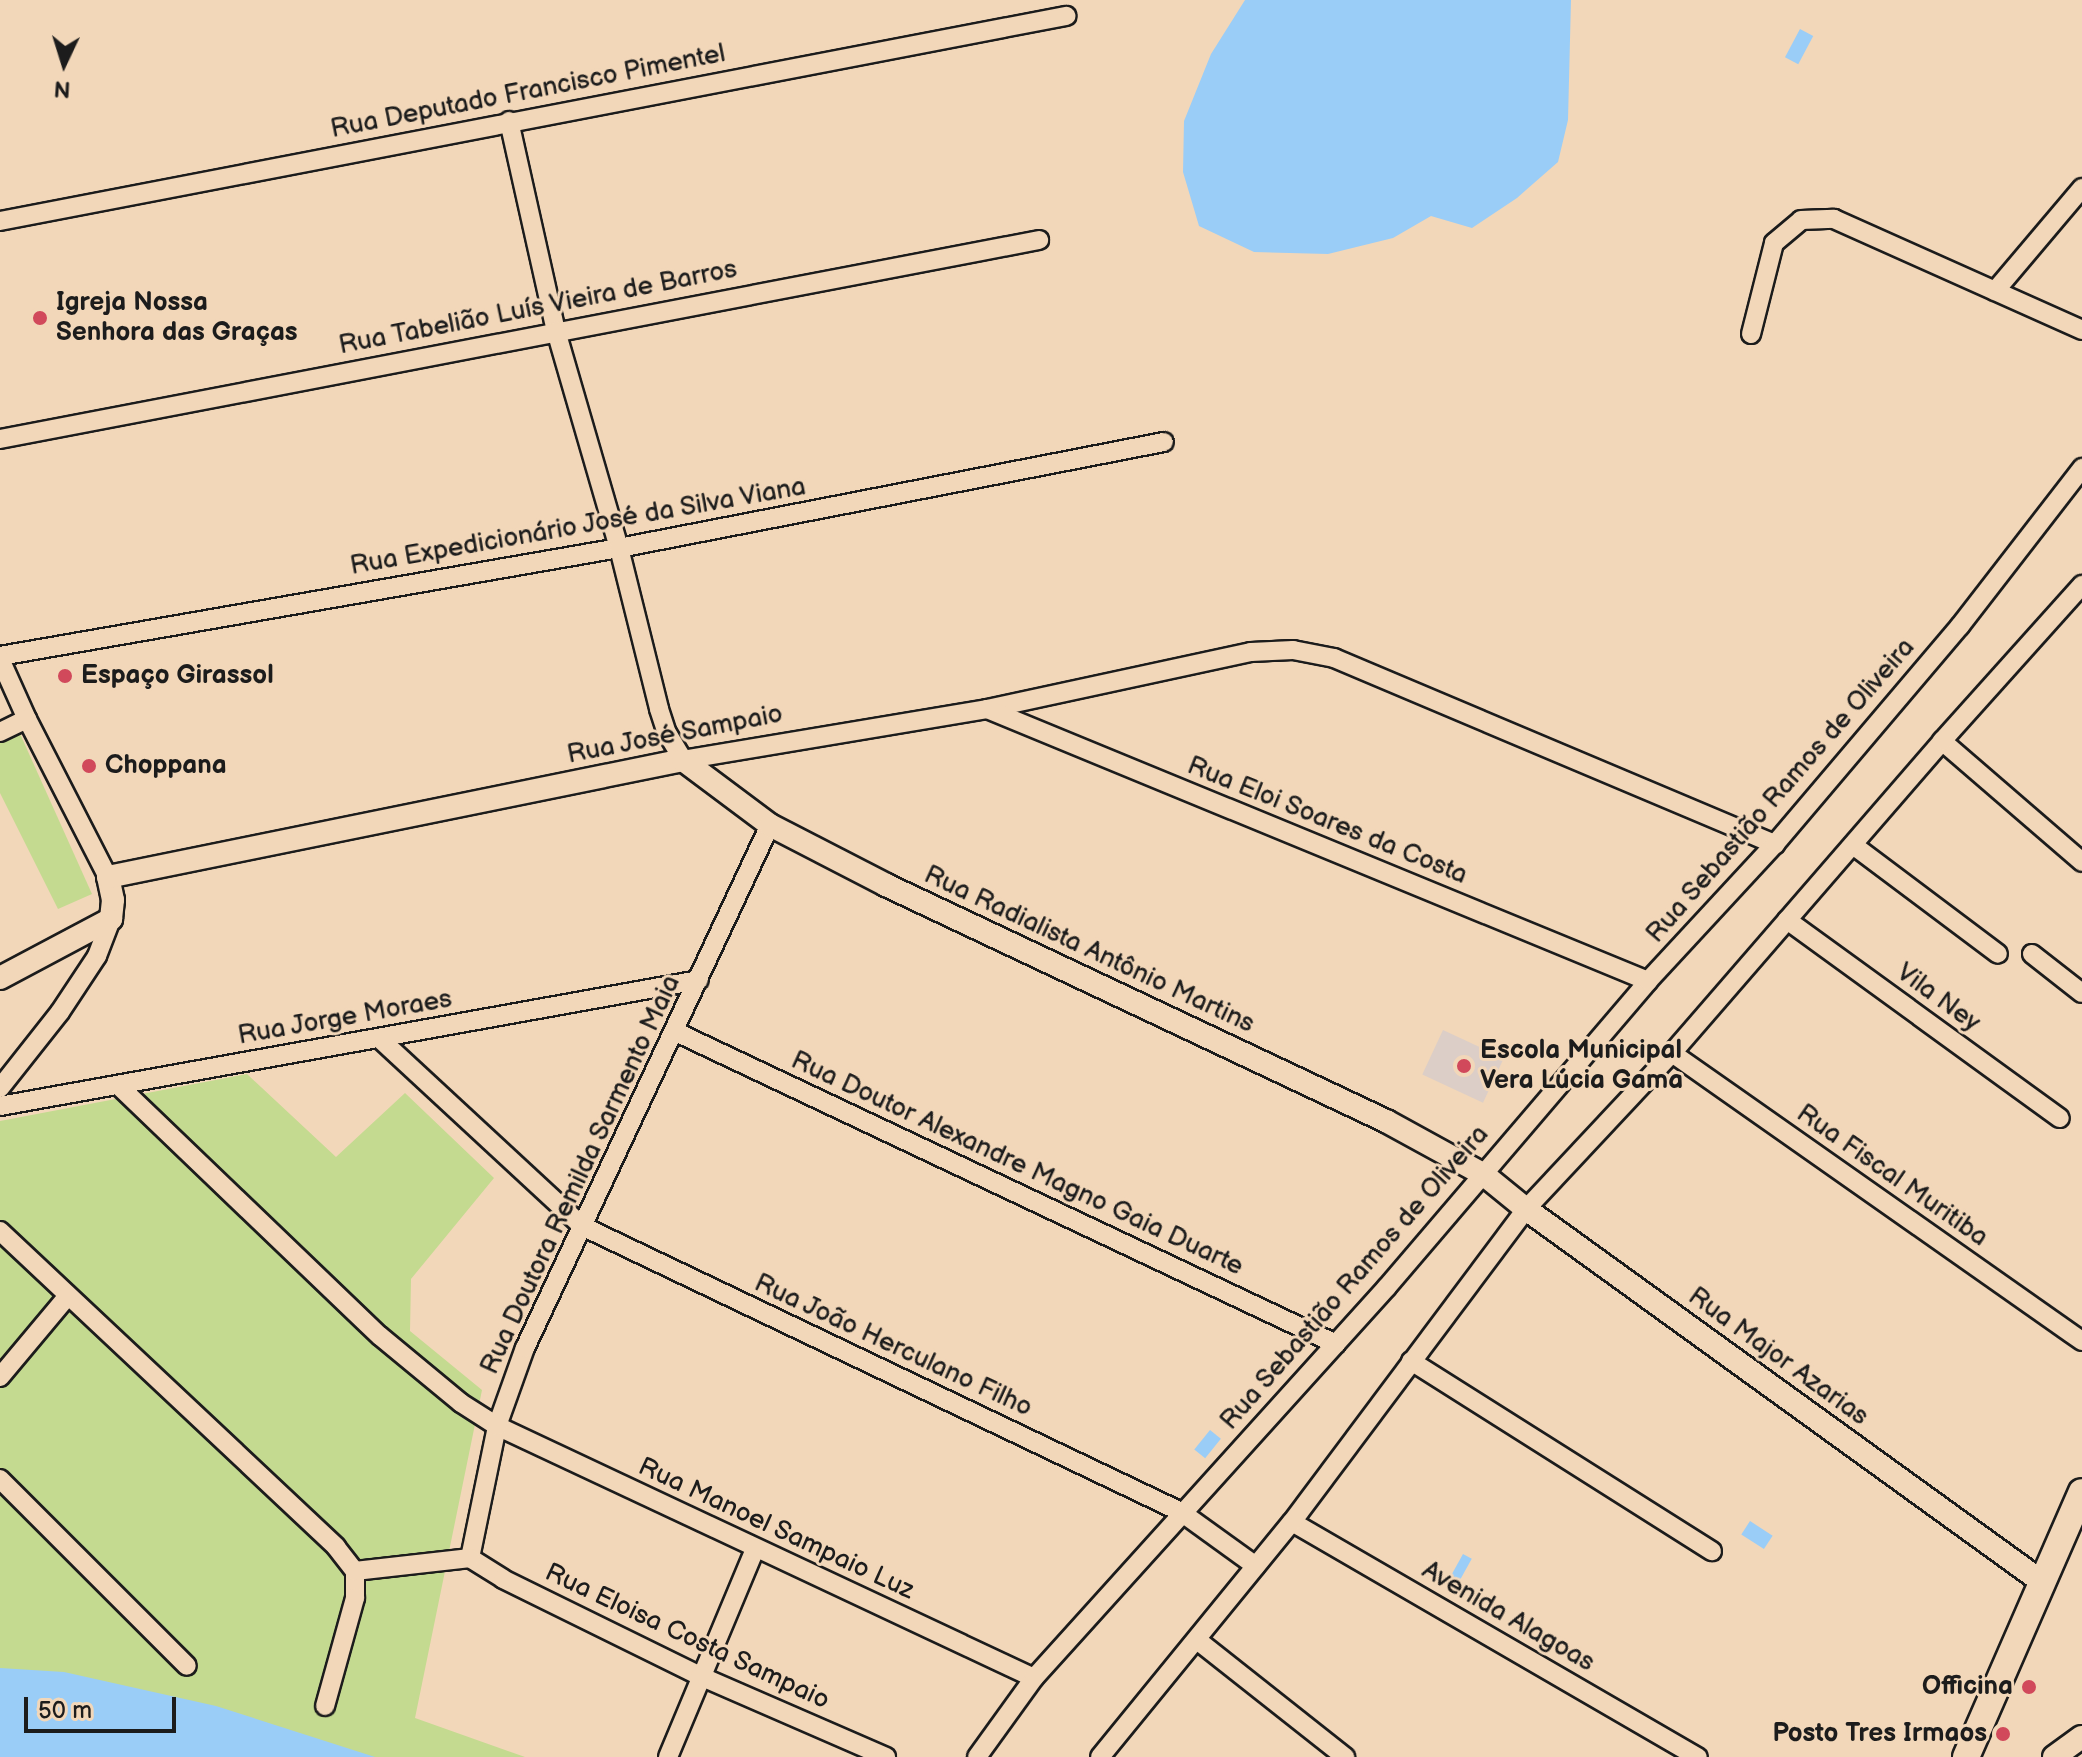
<!DOCTYPE html>
<html>
<head>
<meta charset="utf-8">
<style>
  body { margin:0 }
  #map { position:relative; width:2082px; height:1757px; overflow:hidden; background:#f2d7b9; font-family:"Balsamiq Sans",sans-serif }
  div>[style] { position:absolute }
  .built>* { inset:0; background:#dccec7; transform-origin:0 0 }
  .green>* { inset:0; background:#c4da90 }
  .water>* { inset:0; background:#9acdf7; transform-origin:0 0 }
  .roads { filter:drop-shadow(2px 0 #1c1c1c) drop-shadow(-2px 0 #1c1c1c) drop-shadow(0 2px #1c1c1c) drop-shadow(0 -2px #1c1c1c) }
  .minor>* { height:18px; margin:-9px; padding:0 9px; transform-origin:9px; border-radius:9px; background:#f2d7b9 }
  .tertiary>* { height:22px; margin:-11px; padding:0 11px; transform-origin:11px; border-radius:11px; background:#f2d7b9 }
  .secondary>* { height:26px; margin:-13px; padding:0 13px; transform-origin:13px; border-radius:13px; background:#f2d7b9 }
  .dots>* { width:22px; height:22px; translate:-50% -50%; box-sizing:border-box; border:4px solid #f2d7b9; border-radius:50% }
  span { translate:-50% -50%; white-space:nowrap; text-align:center; line-height:1.15; -webkit-text-stroke:6px #f2d7b9; paint-order:stroke }
  .street-label { font-size:26px; color:#1c1c1c }
  .poi-label { font-size:26px; color:#1c1c1c; font-weight:700 }
  .left { translate:0 -50%; text-align:left }
  .right { translate:-100% -50%; text-align:right }
  .north { position:absolute; left:24px; top:24px; width:80px; height:80px; -webkit-text-stroke:6px #f2d7b9; paint-order:stroke; rotate:184deg; font-size:22px; font-weight:700; line-height:32px; text-align:center; color:#1c1c1c }
  .north::after { content:''; display:block; margin:auto; width:28px; height:36px; background:#1c1c1c; clip-path:polygon(50% 0,100% 100%,50% 72%,0 100%) }
  .scale { position:absolute; left:24px; top:1697px; width:152px; height:36px; box-sizing:border-box; border:4px solid #1c1c1c; border-top:0; padding-left:10px; font-size:24px; line-height:28px; white-space:nowrap; color:#1c1c1c; -webkit-text-stroke:6px #f2d7b9; paint-order:stroke }
</style>
</head>
<body>
<div id="map">
  <div class="built">
    <i style="left:1443px;top:1030px;width:67px;height:49px;rotate:25deg"></i>
  </div>
  <div class="green">
    <i style="clip-path:polygon(17px 727px,92px 894px,58px 909px,0 793px,0 736px)"></i>
    <i style="clip-path:polygon(247px 1074px,336px 1157px,405px 1093px,494px 1178px,411px 1279px,410px 1331px,482px 1390px,415px 1718px,525px 1757px,0 1757px,0 1121px)"></i>
  </div>
  <div class="water">
    <i style="clip-path:polygon(1245px 0,1571px 0,1568px 120px,1558px 162px,1517px 198px,1472px 228px,1431px 216px,1393px 238px,1328px 254px,1254px 252px,1199px 226px,1183px 172px,1184px 121px,1211px 54px)"></i>
    <i style="left:1800px;top:29px;width:15px;height:32px;rotate:28deg"></i>
    <i style="left:1210px;top:1430px;width:14px;height:25px;rotate:39deg"></i>
    <i style="left:1750px;top:1521px;width:27px;height:16px;rotate:33deg"></i>
    <i style="left:1463px;top:1554px;width:10px;height:28px;rotate:29deg"></i>
    <i style="clip-path:polygon(0 1668px,64px 1672px,216px 1706px,375px 1757px,0 1757px)"></i>
  </div>
  <div class="roads">
    <div class="minor">
      <i style="left:509px;top:121px;width:215px;rotate:77.4deg"></i>
      <i style="left:556px;top:331px;width:226px;rotate:73.8deg"></i>
      <i style="left:619px;top:548px;width:166px;rotate:76deg"></i>
      <i style="left:659px;top:709px;width:25px;rotate:72deg"></i>
      <i style="left:667px;top:733px;width:31px;rotate:59deg"></i>
      <i style="left:683px;top:760px;width:308px;rotate:-9.5deg"></i>
      <i style="left:987px;top:709px;width:270px;rotate:-12.2deg"></i>
      <i style="left:1251px;top:652px;width:42px;rotate:-2.7deg"></i>
      <i style="left:1293px;top:650px;width:42px;rotate:11deg"></i>
      <i style="left:1334px;top:658px;width:479px;rotate:22.9deg"></i>
      <i style="left:0;top:221px;width:1086px;rotate:-10.89deg"></i>
      <i style="left:1995px;top:291px;width:135px;rotate:-49.8deg"></i>
      <i style="left:1751px;top:334px;width:94px;rotate:-75.8deg"></i>
      <i style="left:1774px;top:243px;width:35px;rotate:-40deg"></i>
      <i style="left:1801px;top:220px;width:33px;rotate:-2deg"></i>
      <i style="left:1834px;top:219px;width:272px;rotate:24.1deg"></i>
      <i style="left:0;top:439px;width:1058px;rotate:-10.84deg"></i>
      <i style="left:0;top:656px;width:628px;rotate:-9.9deg"></i>
      <i style="left:619px;top:548px;width:555px;rotate:-11.01deg"></i>
      <i style="left:0;top:659px;width:66px;rotate:65.8deg"></i>
      <i style="left:27px;top:719px;width:178px;rotate:62.9deg"></i>
      <i style="left:987px;top:709px;width:715px;rotate:22.37deg"></i>
      <i style="left:0;top:732px;width:30px;rotate:-26deg"></i>
      <i style="left:1942px;top:741px;width:185px;rotate:40.8deg"></i>
      <i style="left:1853px;top:845px;width:181px;rotate:36.9deg"></i>
      <i style="left:1787px;top:920px;width:337px;rotate:36deg"></i>
      <i style="left:2032px;top:954px;width:63px;rotate:38deg"></i>
      <i style="left:676px;top:1032px;width:730px;rotate:25.3deg"></i>
      <i style="left:380px;top:1039px;width:275px;rotate:42.8deg"></i>
      <i style="left:582px;top:1226px;width:664px;rotate:25.52deg"></i>
      <i style="left:1181px;top:1512px;width:92px;rotate:35.8deg"></i>
      <i style="left:1672px;top:1053px;width:501px;rotate:35.09deg"></i>
      <i style="left:119px;top:1086px;width:361px;rotate:43.8deg"></i>
      <i style="left:380px;top:1336px;width:105px;rotate:39.6deg"></i>
      <i style="left:461px;top:1403px;width:43px;rotate:32.6deg"></i>
      <i style="left:497px;top:1426px;width:593px;rotate:25.14deg"></i>
      <i style="left:0;top:1088px;width:97px;rotate:-51.7deg"></i>
      <i style="left:60px;top:1012px;width:67px;rotate:-56.5deg"></i>
      <i style="left:97px;top:956px;width:40px;rotate:-69deg"></i>
      <i style="left:0;top:1106px;width:710px;rotate:-10.22deg"></i>
      <i style="left:0;top:1231px;width:461px;rotate:43.2deg"></i>
      <i style="left:336px;top:1547px;width:31px;rotate:52deg"></i>
      <i style="left:355px;top:1571px;width:27px;rotate:90deg"></i>
      <i style="left:355px;top:1598px;width:112px;rotate:105.5deg"></i>
      <i style="left:1411px;top:1361px;width:356px;rotate:32.3deg"></i>
      <i style="left:0;top:1377px;width:104px;rotate:-50.1deg"></i>
      <i style="left:0;top:1479px;width:264px;rotate:45deg"></i>
      <i style="left:1292px;top:1522px;width:469px;rotate:30.1deg"></i>
      <i style="left:470px;top:1558px;width:135px;rotate:-78.4deg"></i>
      <i style="left:497px;top:1426px;width:83px;rotate:-70.3deg"></i>
      <i style="left:525px;top:1348px;width:578px;rotate:-64.9deg"></i>
      <i style="left:470px;top:1558px;width:39px;rotate:32deg"></i>
      <i style="left:503px;top:1579px;width:220px;rotate:26.2deg"></i>
      <i style="left:700px;top:1676px;width:203px;rotate:23.5deg"></i>
      <i style="left:355px;top:1571px;width:116px;rotate:-6.4deg"></i>
      <i style="left:1197px;top:1640px;width:189px;rotate:38.3deg"></i>
      <i style="left:668px;top:1757px;width:225px;rotate:-67.3deg"></i>
      <i style="left:977px;top:1757px;width:97px;rotate:-54.2deg"></i>
      <i style="left:1034px;top:1678px;width:527px;rotate:-47.92deg"></i>
      <i style="left:1387px;top:1287px;width:402px;rotate:-49.5deg"></i>
      <i style="left:1648px;top:981px;width:187px;rotate:-47.2deg"></i>
      <i style="left:1775px;top:844px;width:286px;rotate:-49.7deg"></i>
      <i style="left:1960px;top:626px;width:200px;rotate:-52.3deg"></i>
      <i style="left:1100px;top:1757px;width:303px;rotate:-50.8deg"></i>
      <i style="left:1292px;top:1522px;width:391px;rotate:-53.2deg"></i>
      <i style="left:1526px;top:1209px;width:214px;rotate:-46.9deg"></i>
      <i style="left:1672px;top:1053px;width:413px;rotate:-49.1deg"></i>
      <i style="left:1942px;top:741px;width:210px;rotate:-48.1deg"></i>
    </div>
    <div class="tertiary">
      <i style="left:0;top:978px;width:126px;rotate:-28deg"></i>
      <i style="left:111px;top:919px;width:19px;rotate:-84deg"></i>
      <i style="left:113px;top:900px;width:24px;rotate:-102deg"></i>
      <i style="left:108px;top:877px;width:587px;rotate:-11.5deg"></i>
      <i style="left:683px;top:760px;width:109px;rotate:36.8deg"></i>
      <i style="left:770px;top:825px;width:131px;rotate:27.3deg"></i>
      <i style="left:886px;top:885px;width:553px;rotate:25.27deg"></i>
      <i style="left:1386px;top:1121px;width:111px;rotate:28.7deg"></i>
      <i style="left:1483px;top:1174px;width:55px;rotate:39.1deg"></i>
      <i style="left:1526px;top:1209px;width:637px;rotate:35.86deg"></i>
      <i style="left:2054px;top:1757px;width:34px;rotate:-36deg"></i>
    </div>
    <div class="secondary">
      <i style="left:1966px;top:1757px;width:289px;rotate:-66.4deg"></i>
    </div>
  </div>
  <div class="dots">
    <i style="left:40px;top:318px;background:#d1495b"></i>
    <i style="left:65px;top:676px;background:#d1495b"></i>
    <i style="left:89px;top:766px;background:#d1495b"></i>
    <i style="left:1464px;top:1066px;background:#d1495b"></i>
    <i style="left:2029px;top:1687px;background:#d1495b"></i>
    <i style="left:2003px;top:1734px;background:#d1495b"></i>
  </div>
  <div class="street-label">
    <span style="left:528px;top:92px;rotate:-11deg">Rua Deputado Francisco Pimentel</span>
    <span style="left:538px;top:308px;rotate:-11deg">Rua Tabelião Luís Vieira de Barros</span>
    <span style="left:578px;top:527px;rotate:-10deg">Rua Expedicionário José da Silva Viana</span>
    <span style="left:675px;top:735px;rotate:-11deg">Rua José Sampaio</span>
    <span style="left:1781px;top:791px;rotate:-49deg">Rua Sebastião Ramos de Oliveira</span>
    <span style="left:1327px;top:821px;rotate:22deg">Rua Eloi Soares da Costa</span>
    <span style="left:1089px;top:950px;rotate:25deg">Rua Radialista Antônio Martins</span>
    <span style="left:1938px;top:998px;rotate:36deg">Vila Ney</span>
    <span style="left:345px;top:1018px;rotate:-10deg">Rua Jorge Moraes</span>
    <span style="left:1017px;top:1164px;rotate:25deg">Rua Doutor Alexandre Magno Gaia Duarte</span>
    <span style="left:581px;top:1175px;rotate:-65deg">Rua Doutora Remilda Sarmento Maia</span>
    <span style="left:1892px;top:1176px;rotate:35deg">Rua Fiscal Muritiba</span>
    <span style="left:1355px;top:1278px;rotate:-49deg">Rua Sebastião Ramos de Oliveira</span>
    <span style="left:893px;top:1346px;rotate:25deg">Rua João Herculano Filho</span>
    <span style="left:1778px;top:1357px;rotate:36deg">Rua Major Azarias</span>
    <span style="left:776px;top:1529px;rotate:25deg">Rua Manoel Sampaio Luz</span>
    <span style="left:1508px;top:1617px;rotate:30deg">Avenida Alagoas</span>
    <span style="left:687px;top:1637px;rotate:25deg">Rua Eloisa Costa Sampaio</span>
  </div>
  <div class="poi-label">
    <span class="left" style="left:56px;top:318px">Igreja Nossa<br>Senhora das Graças</span>
    <span class="left" style="left:81px;top:676px">Espaço Girassol</span>
    <span class="left" style="left:105px;top:766px">Choppana</span>
    <span class="left" style="left:1480px;top:1066px">Escola Municipal<br>Vera Lúcia Gama</span>
    <span class="right" style="left:2013px;top:1687px">Officina</span>
    <span class="right" style="left:1987px;top:1734px">Posto Tres Irmaos</span>
  </div>
  <div class="north">N</div>
  <div class="scale">50 m</div>
</div>
</body>
</html>
